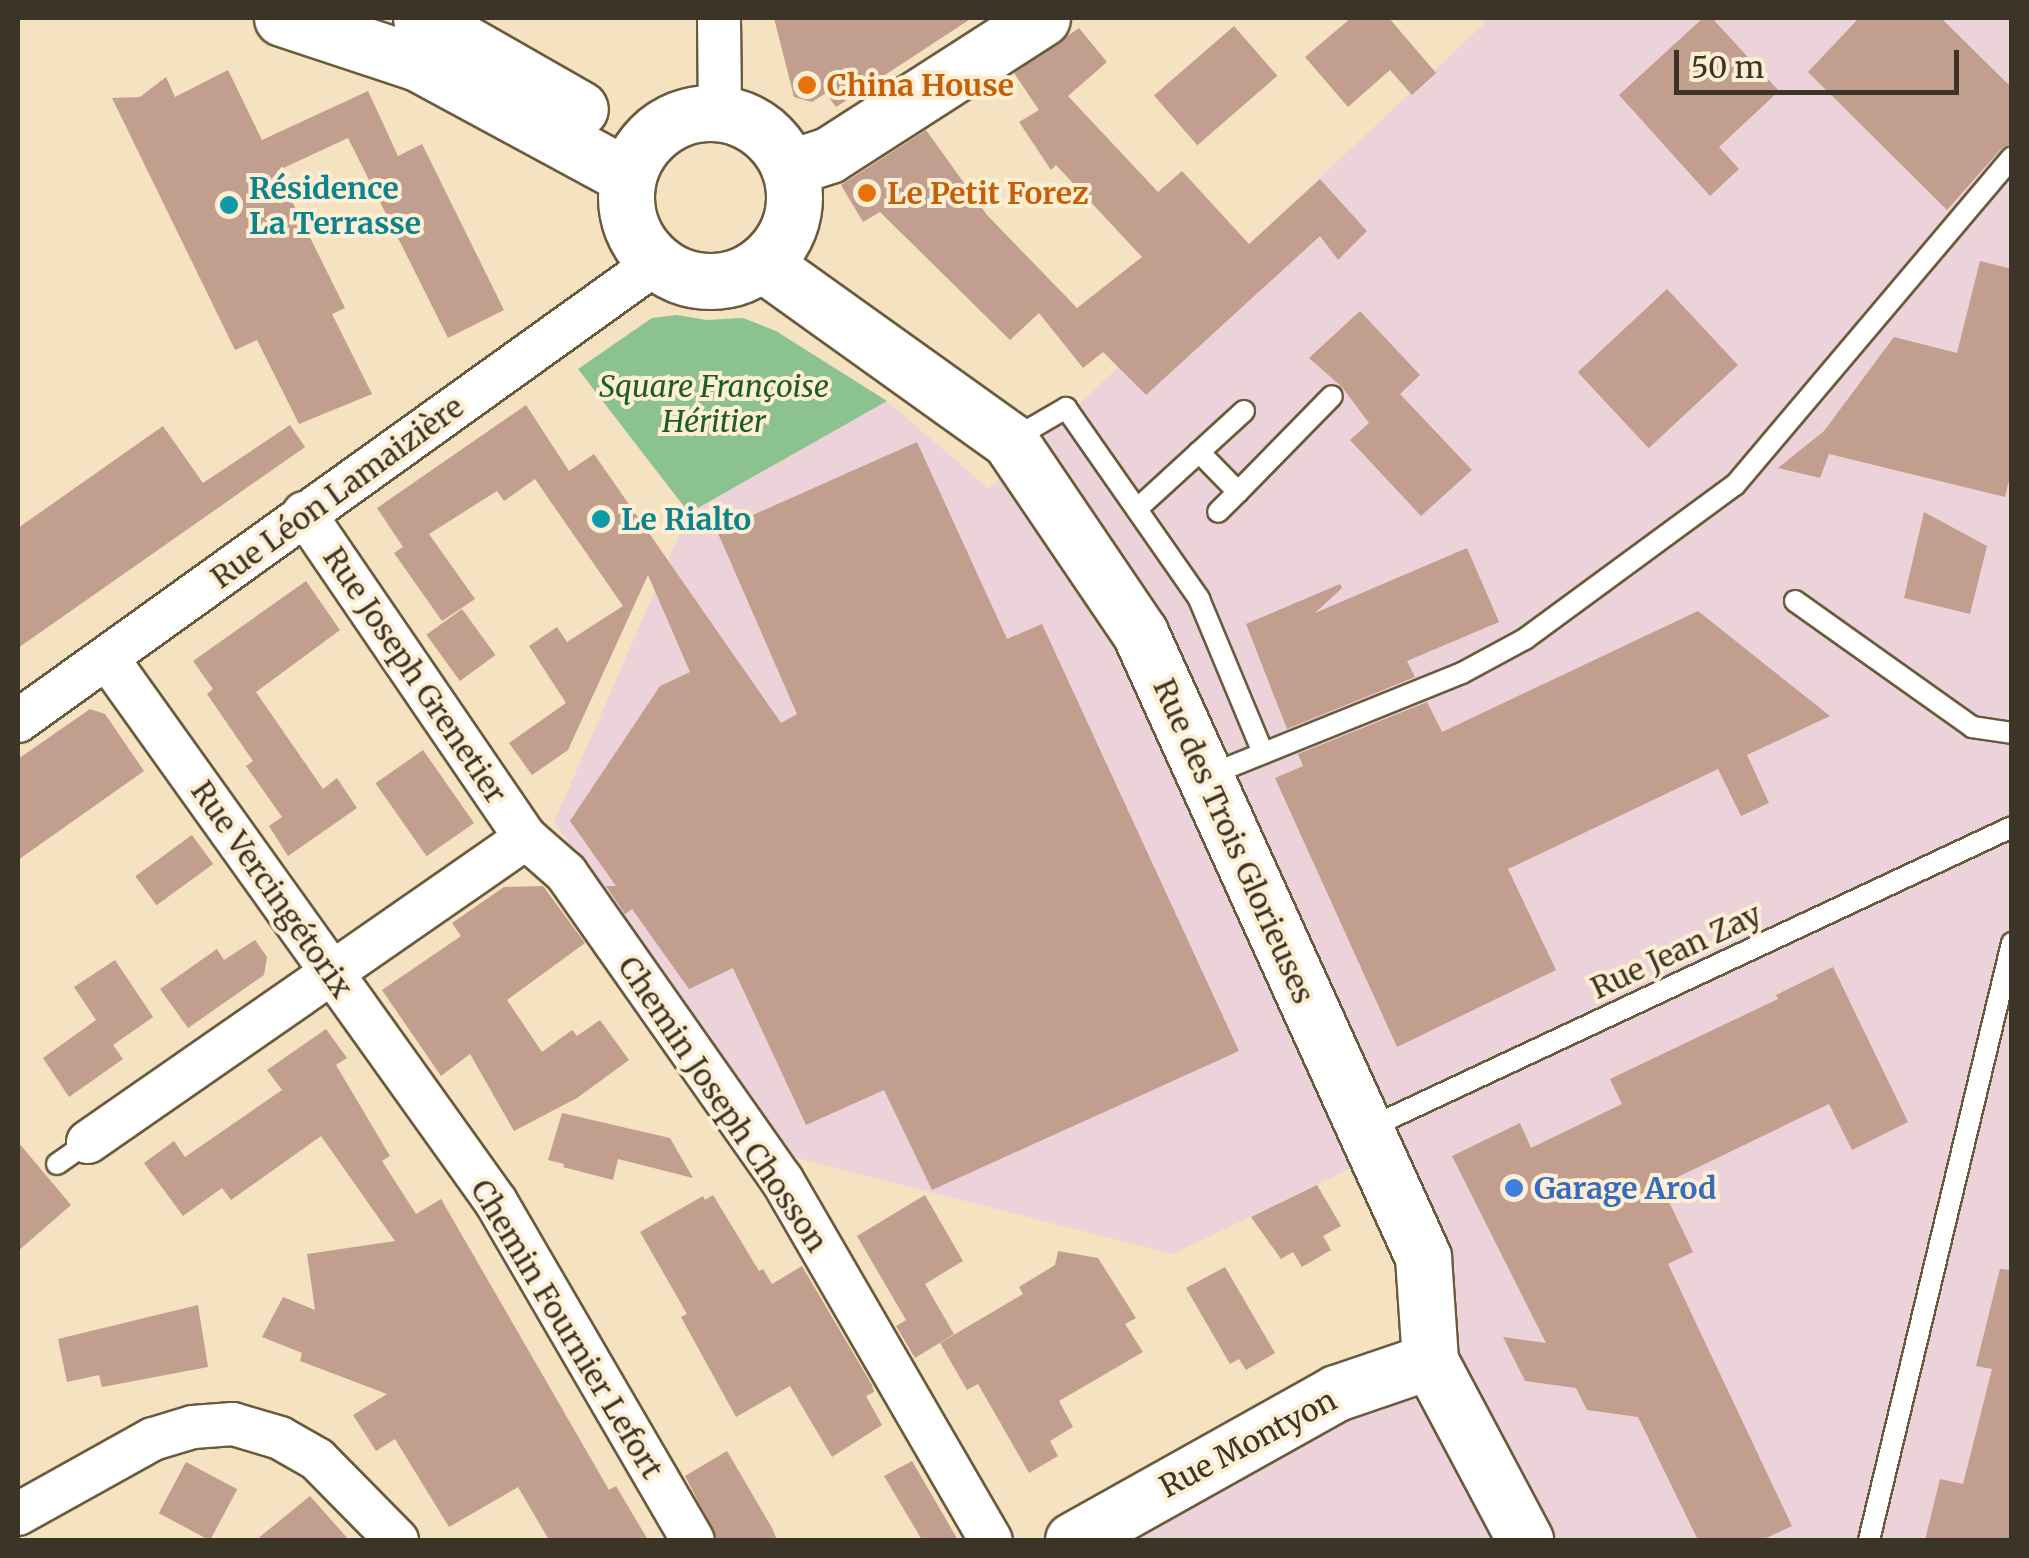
<!DOCTYPE html>
<html>
<head>
<meta charset="utf-8">
<style>
  body { margin:0 }
  #map { position:relative; width:2029px; height:1558px; overflow:hidden; background:#f4e2c0; font-family:Merriweather,serif }
  div>[style] { position:absolute }
  .industrial>* { inset:0; background:#ecd2d9 }
  .green>* { inset:0; background:#8bc28f }
  .building>* { inset:0; background:#c29e8e; transform-origin:0 0 }
  .roads { filter:drop-shadow(2px 0 #6b5b3d) drop-shadow(-2px 0 #6b5b3d) drop-shadow(0 2px #6b5b3d) drop-shadow(0 -2px #6b5b3d) }
  .lane>* { height:20px; margin:-10px; padding:0 10px; transform-origin:10px; border-radius:10px; background:#fff }
  .street>* { height:42px; margin:-21px; padding:0 21px; transform-origin:21px; border-radius:21px; background:#fff }
  .secondary>* { height:55px; margin:-27.5px; padding:0 27.5px; transform-origin:27.5px; border-radius:27.5px; background:#fff }
  .secondary>.ring { margin:-27.5px; padding:0; box-sizing:content-box; background:none; border:55px solid #fff; border-radius:50% }
  .dots>* { width:28px; height:28px; translate:-50% -50%; box-sizing:border-box; border:5px solid #feefd4; border-radius:50% }
  span { translate:-50% -50%; white-space:nowrap; text-align:center; line-height:1.15; -webkit-text-stroke:8px #feefd4; paint-order:stroke }
  .food-label { font-size:30px; color:#c56008; font-weight:700 }
  .left { translate:0 -50%; text-align:left }
  .culture-label { font-size:30px; color:#0d838f; font-weight:700 }
  .park-label { font-size:30px; color:#1d5b28; font-style:italic }
  .street-label { font-size:30px; color:#3c3527 }
  .shop-label { font-size:30px; color:#366cbe; font-weight:700 }
  .frame { position:absolute; inset:0; border:20px solid #3c3527; pointer-events:none }
  .scale { position:absolute; left:1674px; top:50px; width:285px; height:45px; box-sizing:border-box; border:5px solid #3c3527; border-top:0; padding-left:12px; font-size:30px; line-height:35px; white-space:nowrap; color:#3c3527; -webkit-text-stroke:8px #feefd4; paint-order:stroke }
</style>
</head>
<body>
<div id="map">
  <div class="industrial">
    <i style="clip-path:polygon(1490px 18px,2011px 18px,2011px 1540px,1111px 1540px,1434px 1349px,1349px 1169px,1173px 1254px,785px 1155px,554px 822px,689px 513px,887px 401px,989px 489px)"></i>
  </div>
  <div class="green">
    <i style="clip-path:polygon(677px 315px,707px 320px,743px 318px,776px 331px,887px 401px,689px 513px,578px 369px,652px 318px)"></i>
  </div>
  <div class="building">
    <i style="clip-path:polygon(774px 18px,972px 18px,836px 107px,826px 93px,812px 102px,794px 97px)"></i>
    <i style="clip-path:polygon(1351px 18px,1389px 18px,1436px 73px,1412px 95px,1390px 70px,1348px 107px,1305px 57px)"></i>
    <i style="clip-path:polygon(1703px 18px,1712px 18px,1779px 91px,1719px 147px,1739px 169px,1710px 196px,1619px 95px)"></i>
    <i style="clip-path:polygon(1859px 18px,1941px 18px,2012px 88px,2012px 143px,2002px 148px,1947px 210px,1808px 72px)"></i>
    <i style="left:1234px;top:26px;width:66px;height:106px;rotate:49deg"></i>
    <i style="clip-path:polygon(1079px 28px,1107px 62px,1068px 96px,1158px 192px,1182px 171px,1249px 244px,1320px 179px,1367px 231px,1338px 260px,1320px 236px,1146px 395px,1103px 352px,1083px 368px,1039px 313px,1010px 340px,880px 212px,863px 222px,841px 185px,926px 130px,987px 215px,1077px 308px,1142px 257px,1056px 165px,1051px 170px,1019px 122px,1039px 110px,1014px 73px)"></i>
    <i style="clip-path:polygon(228px 70px,262px 140px,368px 91px,398px 156px,422px 144px,504px 310px,448px 338px,348px 138px,277px 171px,345px 308px,332px 314px,372px 394px,299px 424px,257px 340px,235px 350px,112px 98px,140px 97px,166px 77px,175px 97px)"></i>
    <i style="clip-path:polygon(1980px 261px,2012px 269px,2012px 468px,2005px 497px,1829px 454px,1820px 478px,1778px 468px,1824px 431px,1894px 337px,1957px 353px)"></i>
    <i style="left:1667px;top:289px;width:104px;height:122px;rotate:47deg"></i>
    <i style="clip-path:polygon(1360px 311px,1420px 375px,1400px 394px,1472px 470px,1421px 516px,1350px 440px,1369px 423px,1342px 387px,1309px 358px)"></i>
    <i style="clip-path:polygon(526px 405px,569px 471px,594px 454px,781px 723px,797px 714px,717px 531px,917px 442px,1007px 639px,1042px 624px,1239px 1051px,932px 1190px,884px 1090px,806px 1125px,733px 968px,689px 989px,632px 909px,625px 914px,606px 886px,616px 886px,570px 821px,660px 686px,690px 672px,648px 575px,568px 750px,532px 775px,509px 743px,566px 703px,529px 646px,557px 627px,567px 642px,623px 606px,535px 479px,504px 501px,497px 491px,429px 534px,475px 599px,442px 621px,394px 553px,403px 547px,377px 508px)"></i>
    <i style="clip-path:polygon(290px 425px,305px 447px,18px 648px,18px 528px,163px 426px,203px 483px)"></i>
    <i style="clip-path:polygon(1924px 512px,1987px 546px,1970px 614px,1904px 598px)"></i>
    <i style="clip-path:polygon(1467px 548px,1499px 622px,1407px 661px,1415px 677px,1287px 729px,1246px 624px,1340px 584px,1342px 588px,1315px 613px)"></i>
    <i style="clip-path:polygon(306px 581px,340px 630px,256px 692px,323px 789px,337px 778px,357px 808px,288px 856px,269px 826px,282px 817px,246px 766px,253px 761px,207px 694px,213px 689px,193px 661px)"></i>
    <i style="left:462px;top:609px;width:57px;height:44px;rotate:54deg"></i>
    <i style="clip-path:polygon(1698px 611px,1830px 716px,1747px 755px,1769px 803px,1741px 816px,1718px 769px,1508px 869px,1556px 970px,1397px 1047px,1275px 778px,1303px 766px,1298px 754px,1427px 702px,1442px 732px)"></i>
    <i style="clip-path:polygon(90px 709px,105px 714px,144px 771px,18px 860px,18px 759px)"></i>
    <i style="left:423px;top:750px;width:89px;height:58px;rotate:55deg"></i>
    <i style="left:192px;top:835px;width:36px;height:70px;rotate:54deg"></i>
    <i style="clip-path:polygon(543px 886px,585px 943px,507px 1000px,542px 1052px,572px 1030px,577px 1036px,600px 1020px,629px 1060px,577px 1098px,514px 1131px,470px 1054px,441px 1076px,382px 990px,461px 936px,452px 923px,504px 887px)"></i>
    <i style="clip-path:polygon(255px 940px,267px 957px,264px 975px,188px 1028px,160px 989px,217px 949px,224px 960px)"></i>
    <i style="clip-path:polygon(115px 960px,153px 1017px,113px 1045px,123px 1059px,69px 1097px,43px 1058px,96px 1020px,74px 987px)"></i>
    <i style="clip-path:polygon(1833px 967px,1908px 1122px,1852px 1150px,1829px 1104px,1661px 1185px,1693px 1252px,1668px 1264px,1792px 1526px,1762px 1540px,1698px 1540px,1638px 1417px,1587px 1410px,1576px 1388px,1525px 1381px,1503px 1337px,1546px 1343px,1452px 1156px,1520px 1123px,1531px 1148px,1622px 1104px,1610px 1079px,1778px 999px,1776px 995px)"></i>
    <i style="clip-path:polygon(326px 1029px,347px 1058px,336px 1065px,390px 1156px,382px 1161px,416px 1214px,441px 1199px,609px 1490px,616px 1486px,648px 1540px,549px 1540px,518px 1487px,449px 1527px,395px 1439px,376px 1451px,353px 1415px,387px 1394px,300px 1361px,302px 1353px,262px 1337px,283px 1297px,315px 1310px,307px 1254px,395px 1241px,321px 1136px,231px 1200px,222px 1188px,183px 1216px,144px 1163px,174px 1141px,185px 1157px,282px 1090px,267px 1070px)"></i>
    <i style="clip-path:polygon(562px 1113px,670px 1138px,693px 1178px,618px 1159px,613px 1180px,563px 1167px,564px 1164px,548px 1160px)"></i>
    <i style="clip-path:polygon(18px 1142px,71px 1205px,18px 1251px)"></i>
    <i style="clip-path:polygon(1317px 1185px,1341px 1226px,1323px 1236px,1331px 1250px,1302px 1267px,1293px 1252px,1281px 1259px,1251px 1217px)"></i>
    <i style="clip-path:polygon(713px 1195px,759px 1271px,763px 1269px,772px 1284px,802px 1266px,872px 1385px,874px 1392px,866px 1396px,882px 1425px,832px 1457px,790px 1386px,736px 1417px,681px 1317px,687px 1314px,640px 1232px,703px 1196px,705px 1200px)"></i>
    <i style="clip-path:polygon(925px 1195px,963px 1261px,925px 1284px,954px 1334px,915px 1358px,896px 1326px,906px 1320px,857px 1236px)"></i>
    <i style="clip-path:polygon(1058px 1251px,1098px 1258px,1136px 1318px,1125px 1324px,1143px 1352px,1059px 1401px,1073px 1427px,1050px 1441px,1058px 1456px,1029px 1473px,978px 1384px,967px 1390px,940px 1343px,1023px 1294px,1019px 1287px,1055px 1265px)"></i>
    <i style="clip-path:polygon(1225px 1267px,1275px 1353px,1246px 1370px,1239px 1359px,1230px 1364px,1186px 1288px)"></i>
    <i style="clip-path:polygon(2000px 1269px,2012px 1270px,2012px 1540px,1925px 1540px,1940px 1479px,1963px 1484px,1992px 1369px,1976px 1366px)"></i>
    <i style="clip-path:polygon(198px 1305px,208px 1367px,102px 1387px,99px 1375px,67px 1382px,58px 1339px)"></i>
    <i style="clip-path:polygon(727px 1451px,772px 1528px,777px 1540px,718px 1540px,685px 1476px)"></i>
    <i style="clip-path:polygon(912px 1461px,958px 1540px,922px 1540px,884px 1476px)"></i>
    <i style="left:186px;top:1462px;width:58px;height:58px;rotate:28deg"></i>
    <i style="clip-path:polygon(310px 1496px,349px 1540px,256px 1540px)"></i>
  </div>
  <div class="roads">
    <div class="lane">
      <i style="left:1011px;top:440px;width:64px;rotate:-30.2deg"></i>
      <i style="left:1066px;top:408px;width:233px;rotate:55.1deg"></i>
      <i style="left:1199px;top:599px;width:167px;rotate:67.4deg"></i>
      <i style="left:1199px;top:452px;width:56px;rotate:45.7deg"></i>
      <i style="left:1238px;top:492px;width:28px;rotate:135deg"></i>
      <i style="left:1238px;top:492px;width:134px;rotate:-45.6deg"></i>
      <i style="left:1137px;top:509px;width:145px;rotate:-42.5deg"></i>
      <i style="left:1795px;top:601px;width:217px;rotate:35.4deg"></i>
      <i style="left:1972px;top:727px;width:40px;rotate:8.5deg"></i>
      <i style="left:1207px;top:776px;width:275px;rotate:-22deg"></i>
      <i style="left:1462px;top:673px;width:72px;rotate:-28.4deg"></i>
      <i style="left:1525px;top:639px;width:260px;rotate:-36.3deg"></i>
      <i style="left:1735px;top:485px;width:429px;rotate:-49.8deg"></i>
      <i style="left:1367px;top:1129px;width:712px;rotate:-25.09deg"></i>
      <i style="left:57px;top:1164px;width:38px;rotate:-35deg"></i>
      <i style="left:1869px;top:1540px;width:614px;rotate:-76.53deg"></i>
    </div>
    <div class="street">
      <i style="left:719px;top:18px;width:95px;rotate:89.4deg"></i>
      <i style="left:304px;top:513px;width:394px;rotate:55.7deg"></i>
      <i style="left:526px;top:838px;width:53px;rotate:41.2deg"></i>
      <i style="left:566px;top:873px;width:375px;rotate:54.9deg"></i>
      <i style="left:782px;top:1180px;width:416px;rotate:59.9deg"></i>
      <i style="left:107px;top:658px;width:669px;rotate:54.43deg"></i>
      <i style="left:496px;top:1202px;width:391px;rotate:59.8deg"></i>
      <i style="left:18px;top:721px;width:785px;rotate:-35.67deg"></i>
      <i style="left:88px;top:1142px;width:533px;rotate:-34.76deg"></i>
      <i style="left:18px;top:1514px;width:154px;rotate:-29.1deg"></i>
      <i style="left:153px;top:1439px;width:42px;rotate:-16.7deg"></i>
      <i style="left:193px;top:1427px;width:40px;rotate:-4.3deg"></i>
      <i style="left:233px;top:1424px;width:49px;rotate:16.6deg"></i>
      <i style="left:280px;top:1438px;width:43px;rotate:29.6deg"></i>
      <i style="left:317px;top:1459px;width:114px;rotate:45.4deg"></i>
    </div>
    <div class="secondary">
      <i style="left:282px;top:18px;width:143px;rotate:18.3deg"></i>
      <i style="left:418px;top:63px;width:238px;rotate:28.4deg"></i>
      <i style="left:421px;top:18px;width:183px;rotate:29.8deg"></i>
      <i class="ring" style="left:626px;top:113px;width:113px;height:113px"></i>
      <i style="left:789px;top:168px;width:42px;rotate:-18deg"></i>
      <i style="left:829px;top:155px;width:253px;rotate:-32.7deg"></i>
      <i style="left:763px;top:264px;width:304px;rotate:35.6deg"></i>
      <i style="left:1010px;top:441px;width:232px;rotate:55.9deg"></i>
      <i style="left:1140px;top:633px;width:685px;rotate:65.6deg"></i>
      <i style="left:1423px;top:1257px;width:104px;rotate:86.1deg"></i>
      <i style="left:1430px;top:1361px;width:203px;rotate:62deg"></i>
      <i style="left:1073px;top:1540px;width:301px;rotate:-29.2deg"></i>
      <i style="left:1336px;top:1393px;width:99px;rotate:-18.8deg"></i>
    </div>
  </div>
  <div class="dots">
    <i style="left:807px;top:85px;background:#e8710a"></i>
    <i style="left:867px;top:193px;background:#e8710a"></i>
    <i style="left:229px;top:205px;background:#0f9aa8"></i>
    <i style="left:601px;top:519px;background:#0f9aa8"></i>
    <i style="left:1514px;top:1188px;background:#3f7fe0"></i>
  </div>
  <div class="food-label">
    <span class="left" style="left:827px;top:85px">China House</span>
    <span class="left" style="left:887px;top:193px">Le Petit Forez</span>
  </div>
  <div class="culture-label">
    <span class="left" style="left:249px;top:205px">Résidence<br>La Terrasse</span>
    <span class="left" style="left:621px;top:519px">Le Rialto</span>
  </div>
  <div class="park-label">
    <span style="left:714px;top:403px">Square Françoise<br>Héritier</span>
  </div>
  <div class="street-label">
    <span style="left:337px;top:492px;rotate:-36deg">Rue Léon Lamaizière</span>
    <span style="left:415px;top:675px;rotate:56deg">Rue Joseph Grenetier</span>
    <span style="left:1234px;top:841px;rotate:66deg">Rue des Trois Glorieuses</span>
    <span style="left:272px;top:889px;rotate:55deg">Rue Vercingétorix</span>
    <span style="left:1676px;top:951px;rotate:-25deg">Rue Jean Zay</span>
    <span style="left:723px;top:1104px;rotate:56deg">Chemin Joseph Chosson</span>
    <span style="left:567px;top:1329px;rotate:59deg">Chemin Fournier Lefort</span>
    <span style="left:1248px;top:1443px;rotate:-28deg">Rue Montyon</span>
  </div>
  <div class="shop-label">
    <span class="left" style="left:1534px;top:1188px">Garage Arod</span>
  </div>
  <div class="frame"></div>
  <div class="scale">50 m</div>
</div>
</body>
</html>
